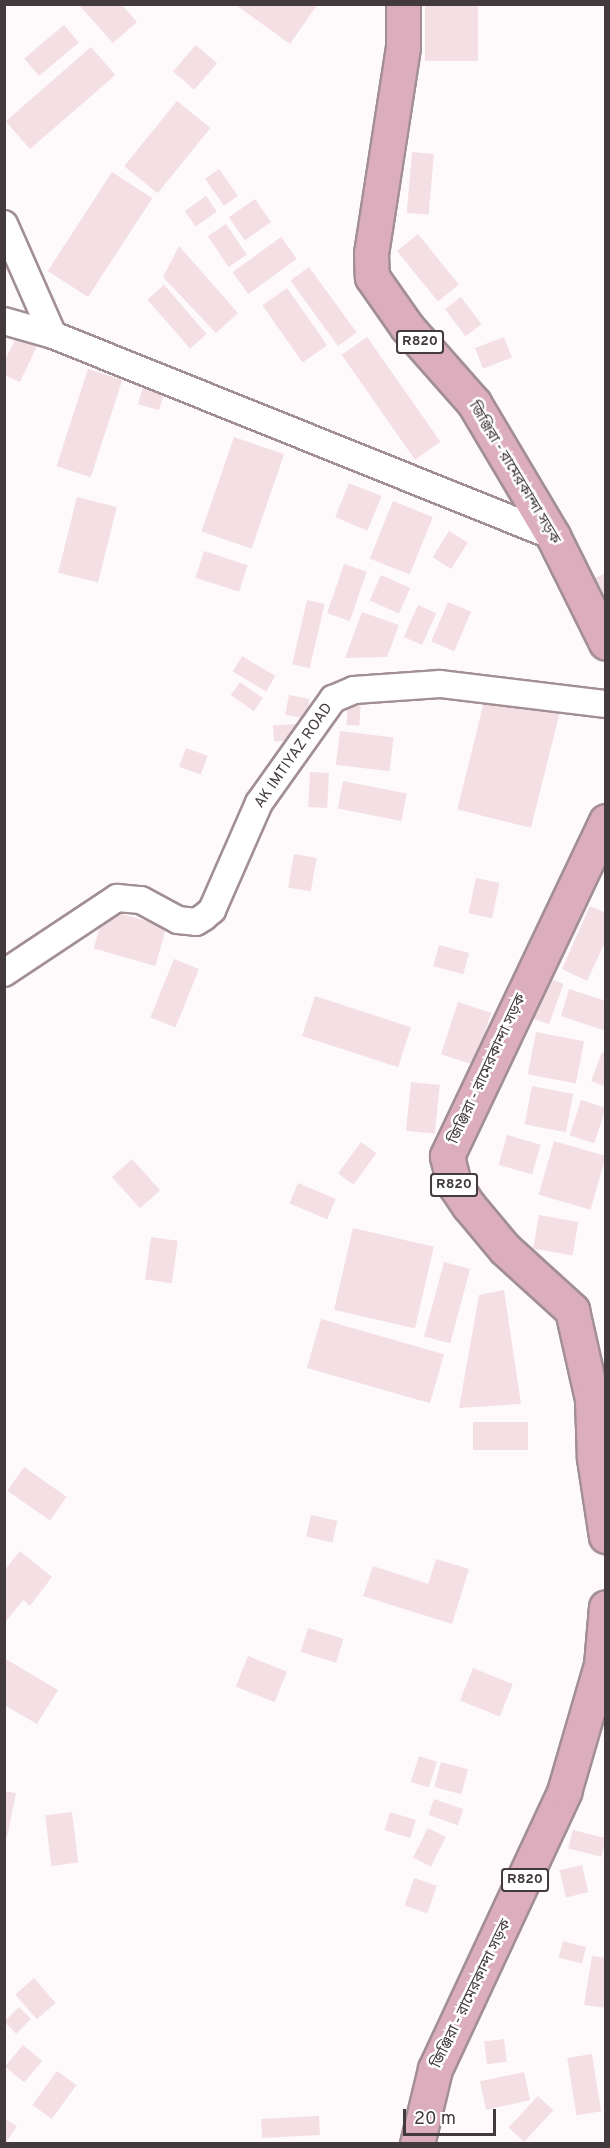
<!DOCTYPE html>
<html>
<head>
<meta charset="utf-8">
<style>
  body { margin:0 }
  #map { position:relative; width:610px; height:2148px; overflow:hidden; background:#fefafb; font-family:Overpass,"Noto Sans Bengali",sans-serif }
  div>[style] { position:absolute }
  .building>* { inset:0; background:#f4dfe5; transform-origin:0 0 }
  .roads { filter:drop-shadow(2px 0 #a28f94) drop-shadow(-2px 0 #a28f94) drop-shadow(0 2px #a28f94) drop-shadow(0 -2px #a28f94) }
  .street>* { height:26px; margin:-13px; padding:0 13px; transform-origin:13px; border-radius:13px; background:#fff }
  .primary>* { height:33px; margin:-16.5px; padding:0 16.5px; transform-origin:16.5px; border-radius:16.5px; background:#dcadbd }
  span { translate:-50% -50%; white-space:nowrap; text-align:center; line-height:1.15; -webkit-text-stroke:5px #fff; paint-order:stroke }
  .shield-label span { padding:2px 4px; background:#fff; border:2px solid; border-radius:4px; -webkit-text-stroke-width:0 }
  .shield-label { font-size:14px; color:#423a3c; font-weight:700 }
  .street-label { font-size:15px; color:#423a3c }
  .frame { position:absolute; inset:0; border:6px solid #423a3c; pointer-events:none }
  .scale { position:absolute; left:403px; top:2109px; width:93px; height:27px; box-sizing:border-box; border:3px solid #423a3c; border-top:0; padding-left:8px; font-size:18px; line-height:21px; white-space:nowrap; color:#423a3c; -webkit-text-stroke:4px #fff; paint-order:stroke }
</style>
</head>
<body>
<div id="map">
  <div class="building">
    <i style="clip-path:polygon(78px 4px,121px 4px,137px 22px,113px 43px)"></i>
    <i style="left:425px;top:4px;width:53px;height:57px"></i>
    <i style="clip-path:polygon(236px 5px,317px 5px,290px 44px)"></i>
    <i style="left:64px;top:25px;width:23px;height:52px;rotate:50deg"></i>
    <i style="left:196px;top:45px;width:28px;height:35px;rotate:41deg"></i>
    <i style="left:91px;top:47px;width:37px;height:113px;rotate:49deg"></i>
    <i style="left:177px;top:101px;width:43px;height:84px;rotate:39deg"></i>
    <i style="left:412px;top:152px;width:22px;height:61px;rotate:5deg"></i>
    <i style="left:219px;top:169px;width:33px;height:17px;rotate:55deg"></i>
    <i style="left:112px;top:172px;width:48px;height:118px;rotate:33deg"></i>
    <i style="left:206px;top:196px;width:19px;height:26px;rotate:55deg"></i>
    <i style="left:255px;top:199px;width:28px;height:32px;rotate:55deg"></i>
    <i style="left:226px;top:224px;width:37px;height:22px;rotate:56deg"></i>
    <i style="left:418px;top:234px;width:65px;height:27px;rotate:51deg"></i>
    <i style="left:281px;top:237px;width:27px;height:60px;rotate:54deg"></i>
    <i style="clip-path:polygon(179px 246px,238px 313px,216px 333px,163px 277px)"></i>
    <i style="left:309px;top:267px;width:81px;height:23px;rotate:54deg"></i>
    <i style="left:164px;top:285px;width:65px;height:22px;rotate:49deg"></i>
    <i style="left:287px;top:288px;width:70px;height:30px;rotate:55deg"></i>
    <i style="left:461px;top:297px;width:34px;height:20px;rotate:53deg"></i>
    <i style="clip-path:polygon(18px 334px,38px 344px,20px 382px,4px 375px,4px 362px)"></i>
    <i style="left:367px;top:337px;width:128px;height:31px;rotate:55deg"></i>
    <i style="left:504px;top:337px;width:22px;height:31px;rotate:69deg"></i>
    <i style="left:88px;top:369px;width:36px;height:102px;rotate:18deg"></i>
    <i style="left:144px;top:383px;width:22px;height:22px;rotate:16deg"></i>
    <i style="left:234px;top:437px;width:53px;height:100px;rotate:19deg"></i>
    <i style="left:349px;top:483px;width:35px;height:37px;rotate:22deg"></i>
    <i style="left:77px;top:497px;width:41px;height:78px;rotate:14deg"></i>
    <i style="left:393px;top:501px;width:43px;height:62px;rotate:22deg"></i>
    <i style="left:449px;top:531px;width:22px;height:31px;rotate:32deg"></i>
    <i style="left:204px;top:551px;width:46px;height:28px;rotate:18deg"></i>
    <i style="left:344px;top:564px;width:24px;height:52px;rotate:19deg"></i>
    <i style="clip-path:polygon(606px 573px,606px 599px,595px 578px)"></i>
    <i style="left:381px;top:575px;width:32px;height:28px;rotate:24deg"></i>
    <i style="left:307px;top:600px;width:18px;height:66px;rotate:13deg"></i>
    <i style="left:448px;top:602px;width:25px;height:43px;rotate:23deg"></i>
    <i style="left:418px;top:605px;width:20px;height:35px;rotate:24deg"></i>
    <i style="clip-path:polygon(362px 612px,399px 625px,387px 657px,345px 658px)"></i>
    <i style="left:242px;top:656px;width:39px;height:18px;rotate:31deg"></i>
    <i style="left:240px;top:682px;width:28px;height:16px;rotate:35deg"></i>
    <i style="left:486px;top:694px;width:76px;height:119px;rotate:14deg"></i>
    <i style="left:289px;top:695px;width:21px;height:20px;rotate:11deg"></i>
    <i style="left:348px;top:701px;width:13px;height:24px;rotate:4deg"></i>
    <i style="left:295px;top:724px;width:16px;height:22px;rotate:86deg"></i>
    <i style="left:340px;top:731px;width:54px;height:34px;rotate:7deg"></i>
    <i style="left:186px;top:748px;width:23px;height:20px;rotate:20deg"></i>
    <i style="left:310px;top:772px;width:19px;height:35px;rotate:3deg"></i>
    <i style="left:343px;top:781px;width:65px;height:28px;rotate:11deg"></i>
    <i style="left:294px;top:854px;width:23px;height:34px;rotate:10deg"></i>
    <i style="left:476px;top:878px;width:24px;height:36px;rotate:12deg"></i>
    <i style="clip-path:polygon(590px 906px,606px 913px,606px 940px,587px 981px,562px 969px)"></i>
    <i style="left:105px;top:909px;width:64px;height:41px;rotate:16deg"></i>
    <i style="left:439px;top:945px;width:31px;height:22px;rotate:15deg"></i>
    <i style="left:174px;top:959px;width:27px;height:63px;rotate:22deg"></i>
    <i style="left:542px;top:976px;width:23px;height:43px;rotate:20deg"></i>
    <i style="clip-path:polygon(569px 989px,606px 1001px,606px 1031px,561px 1016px)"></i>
    <i style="left:315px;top:996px;width:101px;height:42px;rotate:18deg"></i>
    <i style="left:458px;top:1002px;width:35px;height:55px;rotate:18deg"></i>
    <i style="left:536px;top:1032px;width:49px;height:43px;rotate:11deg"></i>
    <i style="clip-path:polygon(602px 1052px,606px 1053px,606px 1087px,591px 1081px)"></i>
    <i style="left:411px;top:1082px;width:29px;height:49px;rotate:6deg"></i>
    <i style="left:532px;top:1086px;width:42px;height:39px;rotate:11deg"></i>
    <i style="left:581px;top:1100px;width:26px;height:37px;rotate:18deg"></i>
    <i style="left:507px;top:1135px;width:35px;height:31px;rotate:16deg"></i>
    <i style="left:554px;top:1141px;width:54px;height:56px;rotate:16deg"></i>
    <i style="left:361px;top:1142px;width:19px;height:39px;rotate:36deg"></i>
    <i style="left:132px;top:1159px;width:42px;height:27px;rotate:48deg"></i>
    <i style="left:298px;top:1183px;width:41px;height:22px;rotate:23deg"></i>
    <i style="left:539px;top:1215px;width:40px;height:34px;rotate:10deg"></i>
    <i style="left:353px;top:1228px;width:83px;height:84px;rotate:13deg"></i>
    <i style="left:151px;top:1237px;width:27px;height:43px;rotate:8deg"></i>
    <i style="left:444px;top:1262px;width:27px;height:77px;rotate:15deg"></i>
    <i style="clip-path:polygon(504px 1290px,521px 1404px,459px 1408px,479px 1295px)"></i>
    <i style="left:321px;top:1319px;width:128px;height:51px;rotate:16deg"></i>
    <i style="left:528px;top:1422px;width:28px;height:55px;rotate:90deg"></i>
    <i style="left:24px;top:1467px;width:52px;height:29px;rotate:35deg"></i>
    <i style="left:311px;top:1515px;width:27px;height:22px;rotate:13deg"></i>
    <i style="clip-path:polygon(20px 1551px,52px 1577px,30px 1606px,23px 1600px,4px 1624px,4px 1571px)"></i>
    <i style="clip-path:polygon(436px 1559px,469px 1569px,452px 1624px,363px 1596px,373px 1566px,428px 1584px)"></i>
    <i style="left:308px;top:1628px;width:37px;height:25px;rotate:17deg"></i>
    <i style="left:248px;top:1656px;width:42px;height:33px;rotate:22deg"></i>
    <i style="clip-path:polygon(4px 1658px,58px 1690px,37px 1724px,4px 1705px)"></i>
    <i style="left:473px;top:1668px;width:43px;height:35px;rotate:22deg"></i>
    <i style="left:419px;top:1756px;width:19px;height:27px;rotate:18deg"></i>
    <i style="left:441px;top:1762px;width:28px;height:26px;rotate:15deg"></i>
    <i style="clip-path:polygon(4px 1791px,16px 1793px,7px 1837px,4px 1836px)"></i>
    <i style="left:434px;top:1799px;width:31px;height:17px;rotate:19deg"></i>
    <i style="left:72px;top:1812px;width:51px;height:27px;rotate:83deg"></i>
    <i style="left:390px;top:1812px;width:27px;height:19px;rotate:17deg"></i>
    <i style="left:428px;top:1828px;width:20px;height:33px;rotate:27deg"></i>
    <i style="left:573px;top:1830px;width:34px;height:19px;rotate:14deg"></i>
    <i style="left:582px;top:1865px;width:28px;height:23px;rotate:77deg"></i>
    <i style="left:414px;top:1878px;width:24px;height:29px;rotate:19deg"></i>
    <i style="left:563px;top:1941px;width:24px;height:17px;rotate:15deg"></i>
    <i style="clip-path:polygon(592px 1956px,606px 1958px,606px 2008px,584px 2005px)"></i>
    <i style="left:34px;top:1978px;width:33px;height:25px;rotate:49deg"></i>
    <i style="left:19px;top:2007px;width:17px;height:21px;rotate:45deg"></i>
    <i style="left:504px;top:2039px;width:23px;height:20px;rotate:83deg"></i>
    <i style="left:23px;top:2045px;width:25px;height:28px;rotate:40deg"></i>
    <i style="left:592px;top:2054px;width:58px;height:25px;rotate:81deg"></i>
    <i style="left:57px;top:2071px;width:24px;height:42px;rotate:36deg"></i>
    <i style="left:524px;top:2072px;width:29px;height:45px;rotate:78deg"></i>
    <i style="left:538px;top:2096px;width:21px;height:43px;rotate:43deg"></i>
    <i style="left:319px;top:2116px;width:19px;height:58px;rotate:87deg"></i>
    <i style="clip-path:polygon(7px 2120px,17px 2126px,5px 2144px,5px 2123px)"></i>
  </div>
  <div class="roads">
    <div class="street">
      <i style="left:4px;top:224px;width:121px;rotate:66.2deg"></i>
      <i style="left:4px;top:321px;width:51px;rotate:15.9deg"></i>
      <i style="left:53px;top:335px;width:539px;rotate:21.9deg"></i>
      <i style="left:4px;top:973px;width:136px;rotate:-33.6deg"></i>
      <i style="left:117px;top:898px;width:24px;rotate:5deg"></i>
      <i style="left:141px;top:900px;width:42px;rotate:28.4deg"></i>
      <i style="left:178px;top:920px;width:18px;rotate:6deg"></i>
      <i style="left:196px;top:922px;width:9px;rotate:-32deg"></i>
      <i style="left:204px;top:917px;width:11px;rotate:-41deg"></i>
      <i style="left:212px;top:910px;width:117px;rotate:-66.3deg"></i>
      <i style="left:259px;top:803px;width:128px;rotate:-54.6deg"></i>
      <i style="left:333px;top:699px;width:23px;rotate:-23deg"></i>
      <i style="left:354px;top:690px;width:86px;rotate:-4deg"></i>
      <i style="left:440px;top:684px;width:167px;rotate:6.9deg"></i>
    </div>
    <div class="primary">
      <i style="left:403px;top:4px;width:43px;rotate:90deg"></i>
      <i style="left:403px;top:47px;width:208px;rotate:98.8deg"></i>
      <i style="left:371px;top:253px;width:24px;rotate:88deg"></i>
      <i style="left:372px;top:277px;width:61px;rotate:55deg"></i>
      <i style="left:407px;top:327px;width:101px;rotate:48.6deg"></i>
      <i style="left:474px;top:403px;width:155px;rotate:59.3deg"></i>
      <i style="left:553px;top:536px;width:119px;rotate:63.6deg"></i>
      <i style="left:606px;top:821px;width:371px;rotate:115.4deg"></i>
      <i style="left:447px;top:1156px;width:29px;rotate:76deg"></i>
      <i style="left:454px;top:1184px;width:27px;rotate:56deg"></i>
      <i style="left:469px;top:1206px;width:56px;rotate:50.1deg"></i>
      <i style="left:505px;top:1249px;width:91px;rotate:42.3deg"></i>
      <i style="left:572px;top:1310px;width:91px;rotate:77.3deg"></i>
      <i style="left:592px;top:1399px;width:59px;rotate:88.1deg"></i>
      <i style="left:594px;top:1458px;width:79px;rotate:81.3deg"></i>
      <i style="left:417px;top:2144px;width:77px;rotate:-76.5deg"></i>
      <i style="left:435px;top:2069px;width:306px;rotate:-65deg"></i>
      <i style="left:564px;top:1792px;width:132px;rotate:-73.8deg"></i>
      <i style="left:601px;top:1665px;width:58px;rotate:-85.1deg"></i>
    </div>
  </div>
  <div class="shield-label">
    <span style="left:420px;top:342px">R820</span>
    <span style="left:454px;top:1185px">R820</span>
    <span style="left:525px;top:1880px">R820</span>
  </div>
  <div class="street-label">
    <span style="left:514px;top:473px;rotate:59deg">জিঞ্জিরা - রামেরকান্দা সড়ক</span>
    <span style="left:294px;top:756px;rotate:-55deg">AK IMTIYAZ ROAD</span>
    <span style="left:488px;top:1069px;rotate:-65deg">জিঞ্জিরা - রামেরকান্দা সড়ক</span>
    <span style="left:472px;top:1994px;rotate:-64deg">জিঞ্জিরা - রামেরকান্দা সড়ক</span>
  </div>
  <div class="frame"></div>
  <div class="scale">20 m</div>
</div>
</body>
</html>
